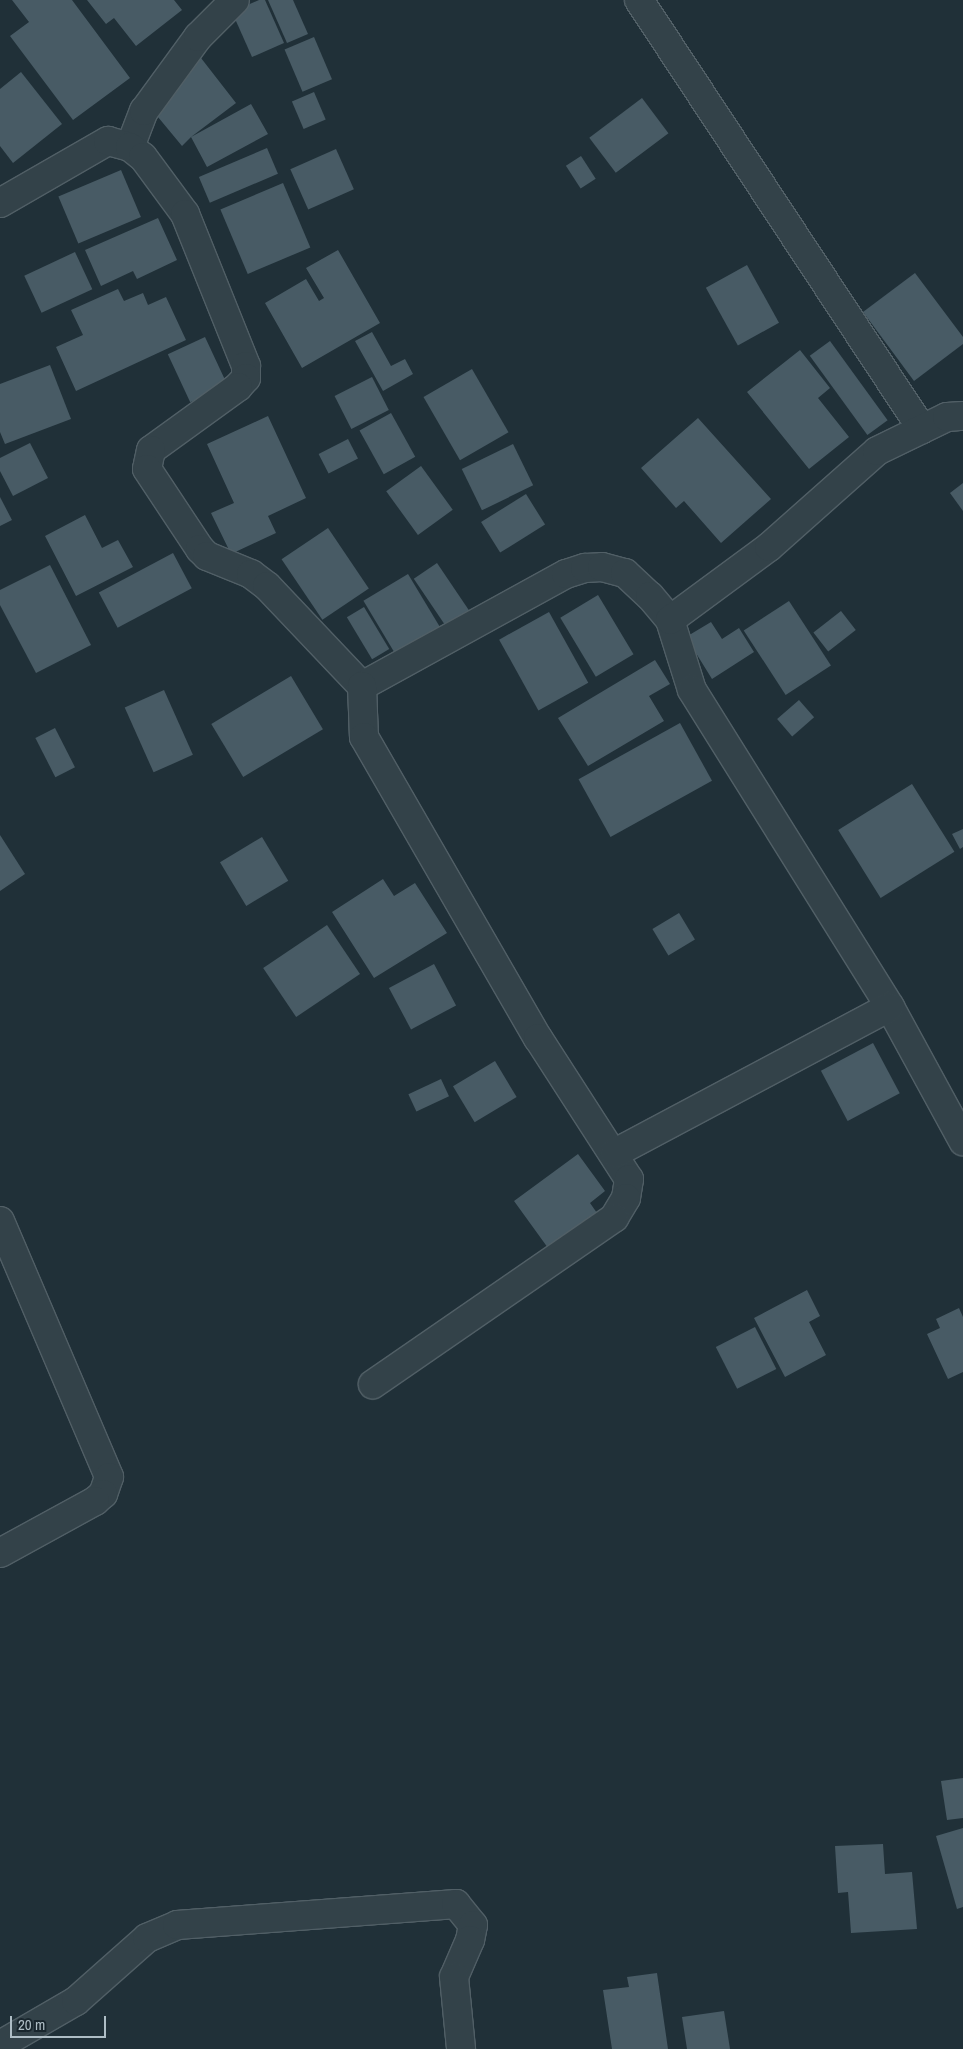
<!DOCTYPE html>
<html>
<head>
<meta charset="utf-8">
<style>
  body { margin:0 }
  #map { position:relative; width:963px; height:2049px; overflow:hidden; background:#203038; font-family:"Archivo Narrow",sans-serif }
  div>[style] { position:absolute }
  .building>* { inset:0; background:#485b65; transform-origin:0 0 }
  .roads { filter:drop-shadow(1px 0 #515f66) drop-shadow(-1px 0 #515f66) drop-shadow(0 1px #515f66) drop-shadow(0 -1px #515f66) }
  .street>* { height:28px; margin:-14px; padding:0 14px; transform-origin:14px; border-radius:14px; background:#334249 }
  span { translate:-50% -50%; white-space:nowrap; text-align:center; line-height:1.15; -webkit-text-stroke:4px #19262d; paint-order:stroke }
  .scale { position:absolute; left:10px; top:2016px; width:96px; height:22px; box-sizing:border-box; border:2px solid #aebdc5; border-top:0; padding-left:6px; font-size:15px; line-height:18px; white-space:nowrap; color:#aebdc5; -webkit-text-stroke:4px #19262d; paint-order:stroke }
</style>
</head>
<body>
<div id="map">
  <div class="building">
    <i style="clip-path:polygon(12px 0,72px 0,130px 78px,73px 120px,10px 36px,29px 22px)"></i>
    <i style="clip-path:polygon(87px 0,174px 0,182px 10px,136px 46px,114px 18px,106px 24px)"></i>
    <i style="clip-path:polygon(259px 0,265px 0,284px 43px,252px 57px,232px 12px)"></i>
    <i style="clip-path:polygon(268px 0,293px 0,308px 34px,287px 43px)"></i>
    <i style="left:314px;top:37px;width:46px;height:32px;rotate:67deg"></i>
    <i style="clip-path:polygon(201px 58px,236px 103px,191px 137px,251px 104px,268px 134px,207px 167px,191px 137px,182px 146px,153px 111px,176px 93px,169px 84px)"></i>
    <i style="clip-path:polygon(21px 72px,62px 124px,13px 163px,0 146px,0 89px)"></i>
    <i style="left:314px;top:92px;width:30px;height:24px;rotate:67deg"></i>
    <i style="left:642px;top:98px;width:44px;height:66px;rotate:53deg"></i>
    <i style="left:267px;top:148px;width:28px;height:74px;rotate:67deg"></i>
    <i style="left:336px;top:149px;width:44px;height:50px;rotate:66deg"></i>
    <i style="left:581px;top:156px;width:27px;height:18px;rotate:57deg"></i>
    <i style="left:121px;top:170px;width:51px;height:68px;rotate:67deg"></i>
    <i style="left:283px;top:183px;width:70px;height:68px;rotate:67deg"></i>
    <i style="clip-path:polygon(158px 218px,177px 260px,137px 279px,133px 271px,101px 286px,85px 250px)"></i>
    <i style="clip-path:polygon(338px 250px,380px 323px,302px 368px,265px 303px,306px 279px,319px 301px,324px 298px,306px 268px)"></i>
    <i style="left:75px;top:252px;width:41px;height:56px;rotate:65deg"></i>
    <i style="left:747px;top:265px;width:66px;height:47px;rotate:61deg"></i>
    <i style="clip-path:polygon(915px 273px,963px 337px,963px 344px,914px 381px,863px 312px)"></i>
    <i style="clip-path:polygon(118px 289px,124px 301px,143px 293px,148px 305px,166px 297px,186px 340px,76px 391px,56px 347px,83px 335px,71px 310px)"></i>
    <i style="clip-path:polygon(372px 332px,391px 366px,405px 359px,413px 374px,383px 391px,355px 341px)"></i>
    <i style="left:205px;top:337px;width:53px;height:41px;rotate:65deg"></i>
    <i style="left:830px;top:341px;width:98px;height:25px;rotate:54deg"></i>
    <i style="clip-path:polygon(800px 350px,830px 388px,818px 398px,849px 437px,809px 469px,747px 392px)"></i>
    <i style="clip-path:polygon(50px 365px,71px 419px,5px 444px,0 432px,0 384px)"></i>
    <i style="left:472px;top:369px;width:73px;height:56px;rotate:60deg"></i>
    <i style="left:372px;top:377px;width:37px;height:42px;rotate:63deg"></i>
    <i style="left:391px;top:413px;width:50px;height:36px;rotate:61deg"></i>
    <i style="clip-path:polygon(268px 416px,306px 498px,268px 516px,276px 533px,231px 554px,211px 513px,234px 503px,207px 444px)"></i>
    <i style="clip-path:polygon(698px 418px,771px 499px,721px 543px,684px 501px,676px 508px,641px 468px)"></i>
    <i style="left:348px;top:439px;width:22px;height:33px;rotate:63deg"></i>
    <i style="clip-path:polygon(30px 443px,48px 478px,13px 496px,0 471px,0 458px)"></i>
    <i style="left:513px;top:444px;width:46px;height:57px;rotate:64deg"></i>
    <i style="left:421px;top:466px;width:54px;height:43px;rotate:54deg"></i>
    <i style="clip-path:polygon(963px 483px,963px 511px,950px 493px)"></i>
    <i style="left:526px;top:494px;width:36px;height:53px;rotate:58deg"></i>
    <i style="clip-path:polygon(0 497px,12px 520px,0 526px)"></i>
    <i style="clip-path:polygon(85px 515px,102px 548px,118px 540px,133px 567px,76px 596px,45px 536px)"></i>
    <i style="left:328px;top:528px;width:73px;height:56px;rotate:56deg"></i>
    <i style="left:173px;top:553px;width:40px;height:84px;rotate:62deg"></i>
    <i style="left:437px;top:563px;width:61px;height:28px;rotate:56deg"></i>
    <i style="clip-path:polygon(50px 565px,91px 645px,36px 673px,0 605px,0 590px)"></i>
    <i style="left:408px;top:574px;width:64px;height:52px;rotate:59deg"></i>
    <i style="left:598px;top:595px;width:69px;height:44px;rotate:59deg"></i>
    <i style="left:789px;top:601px;width:77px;height:54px;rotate:57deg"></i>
    <i style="left:364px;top:607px;width:49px;height:20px;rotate:59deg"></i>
    <i style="left:841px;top:611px;width:24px;height:35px;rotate:52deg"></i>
    <i style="left:549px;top:612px;width:81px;height:57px;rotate:61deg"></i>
    <i style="clip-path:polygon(711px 622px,722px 639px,739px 628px,754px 652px,712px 679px,686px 637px)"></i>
    <i style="clip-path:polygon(655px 660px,670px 684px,649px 696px,664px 721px,588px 766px,558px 718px)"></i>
    <i style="left:291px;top:676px;width:62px;height:93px;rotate:59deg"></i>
    <i style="left:164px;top:690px;width:71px;height:43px;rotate:66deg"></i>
    <i style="left:799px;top:700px;width:23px;height:29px;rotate:49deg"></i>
    <i style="left:680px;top:723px;width:66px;height:116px;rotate:61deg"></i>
    <i style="left:55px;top:728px;width:44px;height:22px;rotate:63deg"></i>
    <i style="left:912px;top:784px;width:80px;height:87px;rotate:58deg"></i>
    <i style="clip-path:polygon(963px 829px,963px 847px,960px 849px,952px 834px)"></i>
    <i style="clip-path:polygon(0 835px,25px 874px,0 891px)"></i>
    <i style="left:262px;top:837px;width:51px;height:49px;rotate:59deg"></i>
    <i style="clip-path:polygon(383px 879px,394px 896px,415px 883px,447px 933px,374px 978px,332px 912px)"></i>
    <i style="left:679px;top:913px;width:31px;height:31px;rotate:59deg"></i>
    <i style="left:327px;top:925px;width:59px;height:77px;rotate:56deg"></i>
    <i style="left:434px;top:964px;width:47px;height:51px;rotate:62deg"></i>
    <i style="left:873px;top:1043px;width:57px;height:59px;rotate:62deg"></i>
    <i style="left:495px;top:1061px;width:42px;height:49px;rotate:59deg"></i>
    <i style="left:441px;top:1079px;width:19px;height:36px;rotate:65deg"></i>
    <i style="clip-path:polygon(578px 1154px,605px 1191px,590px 1203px,597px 1213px,548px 1248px,514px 1201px)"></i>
    <i style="clip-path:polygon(807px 1290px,820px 1316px,809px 1322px,826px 1355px,785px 1377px,754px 1318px)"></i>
    <i style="clip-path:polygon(959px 1308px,963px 1317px,963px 1372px,948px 1379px,927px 1334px,940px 1328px,936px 1319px)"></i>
    <i style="left:755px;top:1327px;width:47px;height:44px;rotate:63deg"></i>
    <i style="clip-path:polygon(963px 1778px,963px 1818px,947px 1820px,941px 1781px)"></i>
    <i style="clip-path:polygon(963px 1828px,963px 1907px,957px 1909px,936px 1836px)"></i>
    <i style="clip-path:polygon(883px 1844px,885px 1874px,912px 1872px,917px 1929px,851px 1933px,848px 1892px,838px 1893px,835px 1846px)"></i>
    <i style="clip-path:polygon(657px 1973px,668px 2049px,612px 2049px,603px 1990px,629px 1987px,627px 1977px)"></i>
    <i style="clip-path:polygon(724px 2011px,730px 2049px,687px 2049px,682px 2017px)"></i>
  </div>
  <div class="roads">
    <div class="street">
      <i style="left:639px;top:0;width:514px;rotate:56.59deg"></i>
      <i style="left:130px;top:147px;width:39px;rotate:-69deg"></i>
      <i style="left:144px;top:111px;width:92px;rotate:-53.9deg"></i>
      <i style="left:198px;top:37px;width:52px;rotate:-45deg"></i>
      <i style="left:0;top:203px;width:125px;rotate:-29.9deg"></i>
      <i style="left:108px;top:141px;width:23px;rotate:15deg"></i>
      <i style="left:130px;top:147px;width:16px;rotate:38deg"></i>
      <i style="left:143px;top:157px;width:71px;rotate:53.6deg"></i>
      <i style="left:185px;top:214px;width:164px;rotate:68.1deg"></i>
      <i style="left:246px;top:366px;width:12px;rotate:90deg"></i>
      <i style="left:246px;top:378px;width:12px;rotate:132deg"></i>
      <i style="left:238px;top:387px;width:107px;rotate:144.1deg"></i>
      <i style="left:151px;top:450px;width:19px;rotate:102deg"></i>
      <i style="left:147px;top:469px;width:96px;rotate:56.5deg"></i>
      <i style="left:200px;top:549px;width:10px;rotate:45deg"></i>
      <i style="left:207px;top:556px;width:48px;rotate:22.2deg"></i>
      <i style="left:251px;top:574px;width:20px;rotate:37deg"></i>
      <i style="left:267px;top:586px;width:138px;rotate:46.5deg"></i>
      <i style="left:362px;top:686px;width:233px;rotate:-28.8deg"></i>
      <i style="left:566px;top:574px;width:20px;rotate:-18deg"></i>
      <i style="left:585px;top:568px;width:17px;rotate:-3deg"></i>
      <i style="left:602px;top:567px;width:24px;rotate:15deg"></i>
      <i style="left:625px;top:573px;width:34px;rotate:43deg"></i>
      <i style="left:650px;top:596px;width:31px;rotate:50deg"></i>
      <i style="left:670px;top:620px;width:73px;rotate:72.6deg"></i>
      <i style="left:692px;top:690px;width:374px;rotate:58deg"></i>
      <i style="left:890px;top:1007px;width:153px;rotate:61.4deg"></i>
      <i style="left:670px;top:620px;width:123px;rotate:-36.4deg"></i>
      <i style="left:769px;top:547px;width:144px;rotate:-41.6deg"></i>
      <i style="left:877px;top:451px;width:78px;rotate:-25.9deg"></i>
      <i style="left:947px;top:417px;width:16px;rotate:-4deg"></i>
      <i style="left:362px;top:686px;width:51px;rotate:87.8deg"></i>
      <i style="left:364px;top:737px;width:348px;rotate:60deg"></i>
      <i style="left:538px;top:1038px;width:168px;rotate:57.2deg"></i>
      <i style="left:629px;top:1179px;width:19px;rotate:99deg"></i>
      <i style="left:626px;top:1198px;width:23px;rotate:121deg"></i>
      <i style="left:614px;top:1218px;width:293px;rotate:145.4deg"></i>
      <i style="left:615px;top:1153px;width:311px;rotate:-28deg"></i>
      <i style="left:0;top:1221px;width:278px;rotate:66.9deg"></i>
      <i style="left:109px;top:1477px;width:18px;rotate:109deg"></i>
      <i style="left:103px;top:1494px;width:11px;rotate:139deg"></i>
      <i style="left:95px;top:1501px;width:108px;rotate:151.3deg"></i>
      <i style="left:0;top:2045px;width:88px;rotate:-30.1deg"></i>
      <i style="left:76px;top:2001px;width:95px;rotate:-41.6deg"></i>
      <i style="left:147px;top:1938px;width:33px;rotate:-23deg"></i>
      <i style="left:177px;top:1925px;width:280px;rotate:-4.3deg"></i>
      <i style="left:456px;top:1904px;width:27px;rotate:51deg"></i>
      <i style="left:473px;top:1925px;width:15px;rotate:101deg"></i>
      <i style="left:470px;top:1940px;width:40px;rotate:113.4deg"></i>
      <i style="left:454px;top:1977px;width:72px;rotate:84.4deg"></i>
    </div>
  </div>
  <div class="scale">20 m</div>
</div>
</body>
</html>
